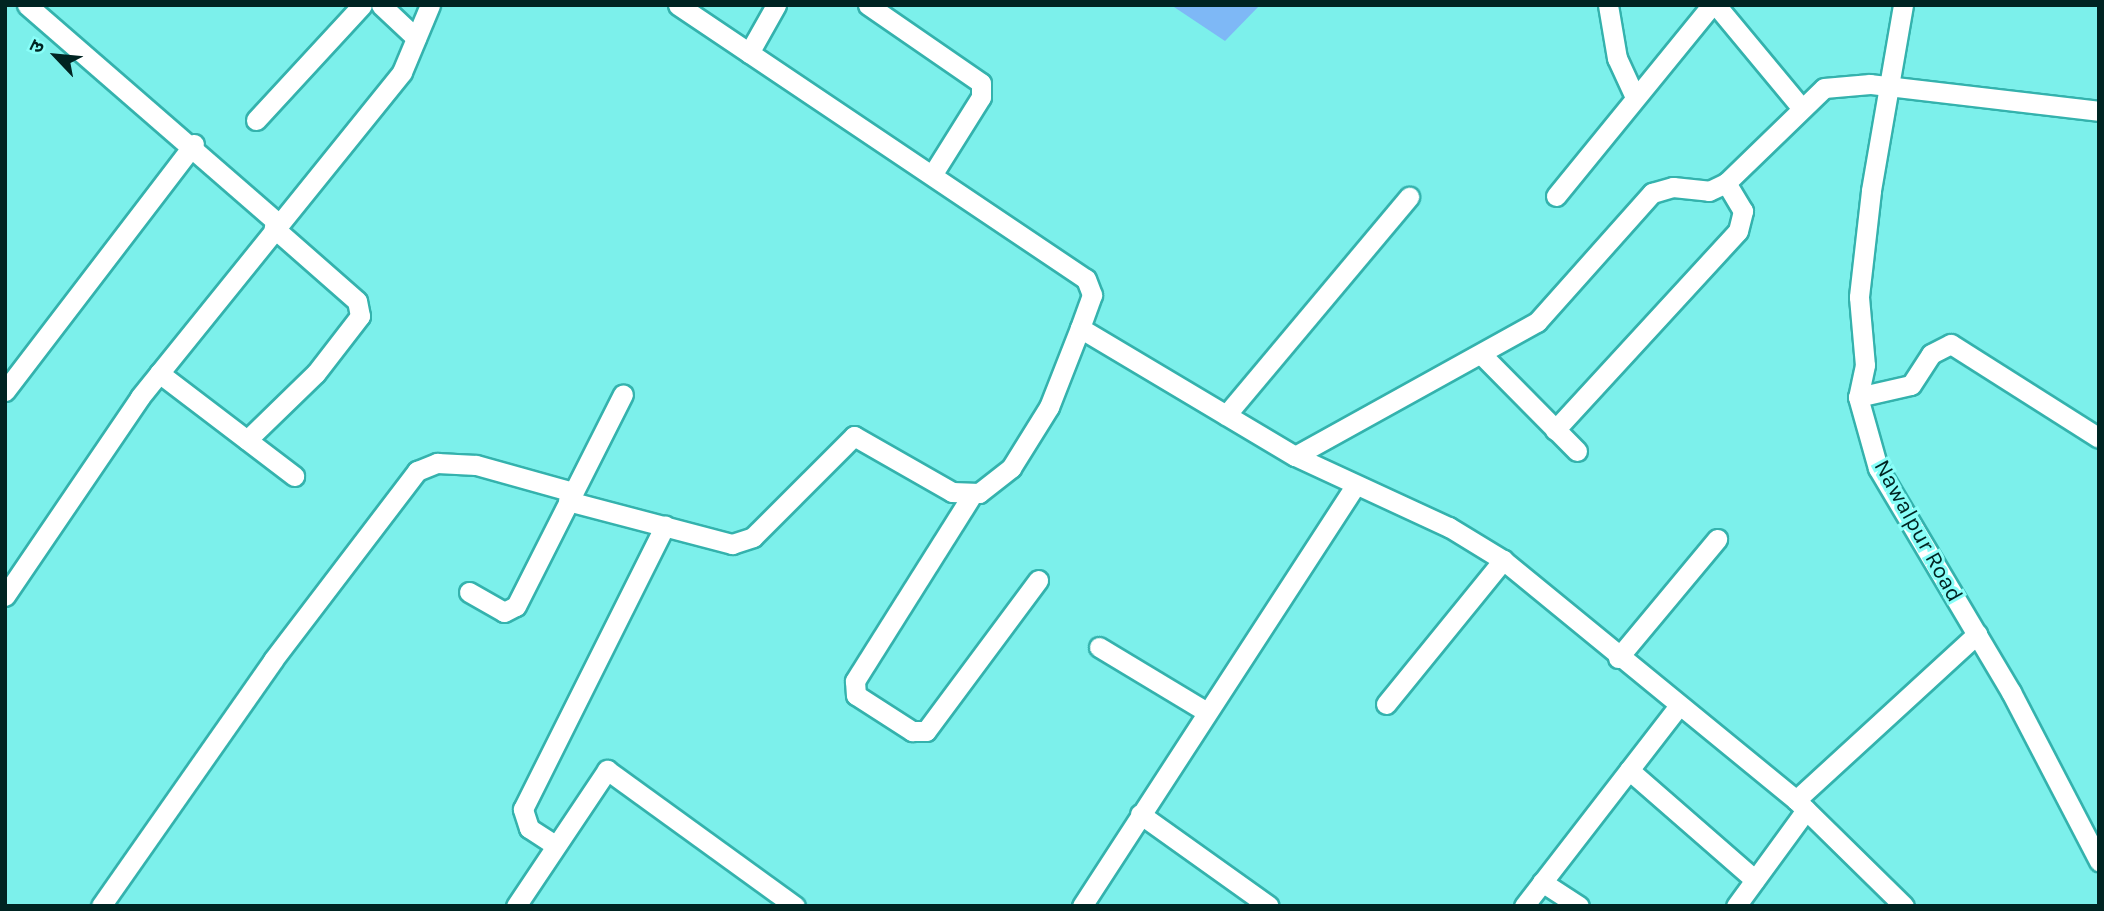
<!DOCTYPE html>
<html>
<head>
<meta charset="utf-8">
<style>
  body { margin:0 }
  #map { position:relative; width:2104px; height:911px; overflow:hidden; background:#7cf0eb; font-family:Karla,"Noto Sans Devanagari",sans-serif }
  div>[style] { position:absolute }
  .water>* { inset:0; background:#7eb8f6 }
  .roads { filter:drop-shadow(2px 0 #34b2ad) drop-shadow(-2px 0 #34b2ad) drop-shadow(0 2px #34b2ad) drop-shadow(0 -2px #34b2ad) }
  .minor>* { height:19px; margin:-9.5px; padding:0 9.5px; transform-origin:9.5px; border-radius:9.5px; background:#fff }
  span { translate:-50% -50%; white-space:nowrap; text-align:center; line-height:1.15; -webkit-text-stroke:6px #89fef8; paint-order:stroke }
  .street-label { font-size:23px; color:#002422 }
  .frame { position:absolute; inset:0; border:7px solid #002422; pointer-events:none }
  .north { position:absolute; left:21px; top:21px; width:70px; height:70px; -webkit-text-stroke:5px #89fef8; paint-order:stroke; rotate:296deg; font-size:19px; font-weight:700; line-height:28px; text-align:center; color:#002422 }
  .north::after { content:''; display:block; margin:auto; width:24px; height:32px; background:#002422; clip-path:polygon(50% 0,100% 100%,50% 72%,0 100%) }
</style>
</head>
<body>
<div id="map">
  <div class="water">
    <i style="clip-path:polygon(1171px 5px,1260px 5px,1225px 41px)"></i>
  </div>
  <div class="roads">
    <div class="minor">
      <i style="left:27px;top:5px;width:332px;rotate:41deg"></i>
      <i style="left:381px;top:5px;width:48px;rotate:43.3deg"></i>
      <i style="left:678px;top:5px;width:491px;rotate:33.9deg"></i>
      <i style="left:1086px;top:279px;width:17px;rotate:69deg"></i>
      <i style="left:1092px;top:295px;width:35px;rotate:110deg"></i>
      <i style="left:868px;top:5px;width:137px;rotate:34.6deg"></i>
      <i style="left:981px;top:83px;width:14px;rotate:90deg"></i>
      <i style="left:981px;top:97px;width:92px;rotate:122.1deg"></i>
      <i style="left:1608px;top:5px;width:54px;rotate:80.4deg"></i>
      <i style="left:1617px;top:58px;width:41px;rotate:65.3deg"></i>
      <i style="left:1716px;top:5px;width:131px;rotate:50.3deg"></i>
      <i style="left:1903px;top:5px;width:189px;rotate:99.8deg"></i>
      <i style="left:1871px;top:191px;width:107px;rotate:96.5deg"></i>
      <i style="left:1859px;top:297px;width:68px;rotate:85deg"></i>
      <i style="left:1865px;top:365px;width:33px;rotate:102deg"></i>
      <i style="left:1858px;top:397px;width:74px;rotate:74.3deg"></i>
      <i style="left:1878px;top:468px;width:261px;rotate:59.3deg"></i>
      <i style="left:2011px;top:692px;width:191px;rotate:62.5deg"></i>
      <i style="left:749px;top:53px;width:55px;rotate:-60.6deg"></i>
      <i style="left:256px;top:120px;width:156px;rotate:-47.3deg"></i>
      <i style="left:1556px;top:196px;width:247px;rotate:-50.8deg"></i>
      <i style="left:1482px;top:355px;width:135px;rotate:45.3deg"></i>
      <i style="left:159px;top:373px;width:170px;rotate:37.3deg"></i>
      <i style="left:5px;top:391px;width:311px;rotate:-52.6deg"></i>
      <i style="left:1858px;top:397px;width:54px;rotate:-12.8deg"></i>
      <i style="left:1911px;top:385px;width:37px;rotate:-57deg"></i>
      <i style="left:1931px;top:354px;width:22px;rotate:-27deg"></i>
      <i style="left:1951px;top:344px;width:175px;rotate:32.4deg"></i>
      <i style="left:1226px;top:415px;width:285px;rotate:-50deg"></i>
      <i style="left:1555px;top:430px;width:270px;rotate:-47.4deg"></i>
      <i style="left:1738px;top:231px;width:21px;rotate:-76deg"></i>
      <i style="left:1743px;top:211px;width:33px;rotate:-121deg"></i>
      <i style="left:247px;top:440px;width:96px;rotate:-44.2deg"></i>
      <i style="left:316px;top:373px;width:72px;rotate:-52.3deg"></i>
      <i style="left:360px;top:316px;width:15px;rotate:-101deg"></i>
      <i style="left:357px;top:301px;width:111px;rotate:-138.7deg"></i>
      <i style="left:1295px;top:456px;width:170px;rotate:24.8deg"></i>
      <i style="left:1449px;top:527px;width:63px;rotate:31.4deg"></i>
      <i style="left:1503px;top:560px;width:379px;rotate:39.3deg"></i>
      <i style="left:1796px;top:800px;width:151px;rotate:44.5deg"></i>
      <i style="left:972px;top:495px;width:220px;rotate:122.2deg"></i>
      <i style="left:855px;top:681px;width:14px;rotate:86deg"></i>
      <i style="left:856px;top:695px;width:67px;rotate:32.7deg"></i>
      <i style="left:912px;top:731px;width:14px"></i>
      <i style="left:926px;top:731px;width:188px;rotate:-53.4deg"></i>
      <i style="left:568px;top:501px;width:170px;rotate:14.7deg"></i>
      <i style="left:732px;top:544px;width:22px;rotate:-18deg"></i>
      <i style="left:753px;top:537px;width:143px;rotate:-45deg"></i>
      <i style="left:854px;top:436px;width:113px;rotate:29.7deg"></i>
      <i style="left:952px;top:492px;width:27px;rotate:2deg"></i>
      <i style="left:979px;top:493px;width:41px;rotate:-38deg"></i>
      <i style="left:1011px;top:468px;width:72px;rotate:-58.1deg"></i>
      <i style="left:1049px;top:407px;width:85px;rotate:-68.6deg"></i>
      <i style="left:1080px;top:328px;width:250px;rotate:30.8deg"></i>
      <i style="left:1295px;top:456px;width:277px;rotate:-29deg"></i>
      <i style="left:1537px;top:322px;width:173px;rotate:-48.3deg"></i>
      <i style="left:1652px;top:193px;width:22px;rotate:-16deg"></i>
      <i style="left:1673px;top:187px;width:36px;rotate:6deg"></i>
      <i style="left:1709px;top:191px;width:19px;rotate:-25deg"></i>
      <i style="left:1726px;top:183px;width:136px;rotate:-44.1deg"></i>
      <i style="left:1824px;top:88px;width:46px;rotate:-5deg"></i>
      <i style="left:1870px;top:84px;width:231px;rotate:6.7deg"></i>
      <i style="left:469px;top:592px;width:40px;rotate:29.7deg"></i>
      <i style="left:504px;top:612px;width:13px;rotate:-27deg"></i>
      <i style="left:516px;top:606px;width:237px;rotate:-63.2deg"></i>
      <i style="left:5px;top:596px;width:240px;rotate:-55.8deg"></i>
      <i style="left:140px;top:397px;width:417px;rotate:-51.1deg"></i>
      <i style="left:402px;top:72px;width:73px;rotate:-67.3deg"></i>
      <i style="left:1099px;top:647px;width:124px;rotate:31.1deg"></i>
      <i style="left:1618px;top:658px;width:155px;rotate:-50.2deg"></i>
      <i style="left:1386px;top:704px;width:186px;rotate:-50.9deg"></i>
      <i style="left:1629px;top:770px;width:167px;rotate:41.1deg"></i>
      <i style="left:1796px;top:800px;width:246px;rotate:-42.5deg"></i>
      <i style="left:1140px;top:814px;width:158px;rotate:35.5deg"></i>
      <i style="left:555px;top:845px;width:31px;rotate:-147deg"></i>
      <i style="left:529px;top:828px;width:20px;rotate:-108deg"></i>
      <i style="left:523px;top:809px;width:317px;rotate:-63.4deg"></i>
      <i style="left:1542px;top:882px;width:44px;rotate:33deg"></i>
      <i style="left:101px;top:906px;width:300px;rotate:-55deg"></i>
      <i style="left:273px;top:660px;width:238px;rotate:-52.7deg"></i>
      <i style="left:417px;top:471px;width:22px;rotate:-22deg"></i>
      <i style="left:437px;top:463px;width:39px;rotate:3deg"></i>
      <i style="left:476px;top:465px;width:101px;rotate:15.6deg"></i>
      <i style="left:516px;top:906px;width:164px;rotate:-56.2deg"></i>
      <i style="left:607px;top:770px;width:232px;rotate:35.9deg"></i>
      <i style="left:1082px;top:906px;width:501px;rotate:-56.98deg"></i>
      <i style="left:1524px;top:906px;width:250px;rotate:-52.3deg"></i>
      <i style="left:1736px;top:906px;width:119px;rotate:-53.9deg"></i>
    </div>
  </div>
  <div class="street-label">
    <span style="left:1918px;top:531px;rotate:61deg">Nawalpur Road</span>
  </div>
  <div class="frame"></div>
  <div class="north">उ</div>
</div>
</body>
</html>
